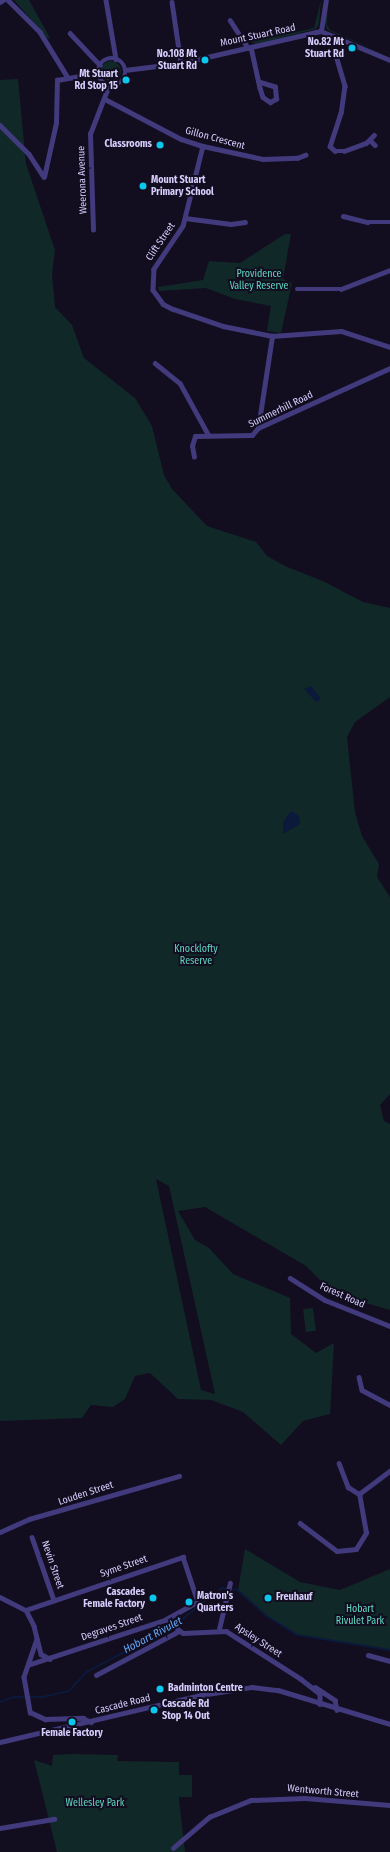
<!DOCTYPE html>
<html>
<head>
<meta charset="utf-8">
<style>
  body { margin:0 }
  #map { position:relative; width:390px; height:1852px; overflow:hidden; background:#120d1f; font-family:"Fira Sans Condensed",sans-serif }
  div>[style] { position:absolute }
  .green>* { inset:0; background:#112829; transform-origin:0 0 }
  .round { border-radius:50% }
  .water>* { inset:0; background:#0b193b }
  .stream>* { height:1.5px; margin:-0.75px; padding:0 0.75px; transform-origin:0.75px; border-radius:0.75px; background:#0b193b }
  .minor>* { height:4.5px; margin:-2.25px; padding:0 2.25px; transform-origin:2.25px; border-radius:2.25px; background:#413a7c }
  .minor>.ring { margin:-2.25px; padding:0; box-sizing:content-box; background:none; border:4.5px solid #413a7c; border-radius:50% }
  .dots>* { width:11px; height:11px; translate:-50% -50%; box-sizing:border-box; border:2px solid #120d1f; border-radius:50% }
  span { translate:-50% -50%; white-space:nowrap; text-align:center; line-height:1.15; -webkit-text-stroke:4px #120d1f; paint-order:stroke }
  .street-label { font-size:10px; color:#d6cefd }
  .poi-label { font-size:10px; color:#d6cefd; font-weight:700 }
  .right { translate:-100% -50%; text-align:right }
  .left { translate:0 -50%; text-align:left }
  .park-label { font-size:10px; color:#5ed9c3 }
  .water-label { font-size:11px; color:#61a8f8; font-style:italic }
</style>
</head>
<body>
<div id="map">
  <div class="green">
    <i style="clip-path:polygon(14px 0,29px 0,50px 38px,48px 39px)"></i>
    <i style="clip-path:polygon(321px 0,319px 24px,316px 29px,256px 44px,251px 42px,314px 28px)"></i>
    <i style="clip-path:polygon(328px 0,327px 25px,330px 30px,390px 57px,327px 30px,325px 23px)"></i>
    <i class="round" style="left:101px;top:61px;width:20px;height:20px"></i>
    <i style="clip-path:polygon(evenodd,18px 79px,26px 164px,55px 250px,52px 274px,55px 307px,72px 325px,84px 358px,135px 398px,152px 426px,164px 475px,172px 489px,207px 526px,256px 542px,267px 556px,285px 566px,325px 582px,363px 602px,390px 608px,390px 697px,355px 722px,347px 737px,355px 812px,362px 836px,379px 864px,377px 877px,390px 897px,390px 1094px,380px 1105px,384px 1121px,390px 1124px,390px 1310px,348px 1298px,321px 1281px,306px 1266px,205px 1207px,178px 1211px,195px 1240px,209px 1248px,233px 1274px,290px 1298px,291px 1334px,316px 1353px,334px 1343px,330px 1414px,303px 1421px,281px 1445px,243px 1412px,211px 1400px,178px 1399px,150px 1373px,135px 1376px,125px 1399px,113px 1407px,91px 1405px,82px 1418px,0 1421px,0 80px,18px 79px,156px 1179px,169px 1186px,215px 1394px,201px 1390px,156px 1179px)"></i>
    <i style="clip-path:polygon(285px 234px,291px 234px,283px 279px,292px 283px,281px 333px,267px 331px,271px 306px,235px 299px,206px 288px,159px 291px,158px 287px,203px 280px,209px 261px,240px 263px)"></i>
    <i style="left:313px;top:1308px;width:23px;height:10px;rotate:83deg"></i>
    <i style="clip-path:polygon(245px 1549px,300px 1582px,340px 1590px,390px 1569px,390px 1650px,298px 1635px,267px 1616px,238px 1590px)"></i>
    <i style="clip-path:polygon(72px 1754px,118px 1755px,117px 1761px,179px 1762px,179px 1799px,185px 1852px,57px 1852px,34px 1760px,52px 1766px,53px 1755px)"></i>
    <i style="left:192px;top:1775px;width:22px;height:13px;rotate:90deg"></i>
  </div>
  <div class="water">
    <i style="clip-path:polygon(311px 686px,321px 699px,316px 702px,304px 689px)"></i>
    <i style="clip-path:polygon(291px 811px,299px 816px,300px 824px,283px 834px,283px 822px)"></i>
  </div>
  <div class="stream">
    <i style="left:175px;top:1625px;width:60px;rotate:-38.2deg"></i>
    <i style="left:222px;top:1588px;width:16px;rotate:7deg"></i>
    <i style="left:238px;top:1590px;width:39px;rotate:42deg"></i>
    <i style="left:267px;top:1616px;width:36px;rotate:32deg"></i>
    <i style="left:298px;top:1635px;width:93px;rotate:9.3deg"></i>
    <i style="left:0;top:1702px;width:15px;rotate:-20deg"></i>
    <i style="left:14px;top:1697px;width:29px"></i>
    <i style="left:43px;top:1697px;width:27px;rotate:-13deg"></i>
    <i style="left:69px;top:1691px;width:26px;rotate:-47deg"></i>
    <i style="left:87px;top:1672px;width:96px;rotate:-27.9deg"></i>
  </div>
  <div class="minor">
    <i style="left:8px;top:0;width:45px;rotate:45deg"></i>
    <i style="left:40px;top:32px;width:52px;rotate:58.5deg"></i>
    <i style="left:106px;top:0;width:60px;rotate:80.4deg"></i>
    <i style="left:0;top:2px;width:4px;rotate:-34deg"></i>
    <i style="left:172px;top:2px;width:62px;rotate:81.6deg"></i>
    <i style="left:230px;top:20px;width:33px;rotate:57deg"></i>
    <i style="left:321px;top:31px;width:31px;rotate:-81deg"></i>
    <i style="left:70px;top:33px;width:44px;rotate:46.8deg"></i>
    <i style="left:333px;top:36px;width:6px;rotate:99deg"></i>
    <i style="left:332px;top:42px;width:46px;rotate:73.5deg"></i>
    <i style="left:345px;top:86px;width:27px;rotate:98deg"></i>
    <i style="left:341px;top:113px;width:35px;rotate:108deg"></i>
    <i style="left:330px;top:146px;width:7px;rotate:45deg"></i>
    <i style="left:335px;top:151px;width:9px"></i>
    <i style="left:344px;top:151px;width:23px;rotate:-20deg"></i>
    <i style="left:366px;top:143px;width:11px;rotate:-45deg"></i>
    <i style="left:251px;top:47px;width:42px;rotate:77.6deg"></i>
    <i style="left:260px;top:88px;width:9px;rotate:72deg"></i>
    <i style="left:263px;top:97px;width:9px;rotate:36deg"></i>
    <i style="left:270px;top:102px;width:7px;rotate:-27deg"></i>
    <i style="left:276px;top:99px;width:12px;rotate:-95deg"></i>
    <i style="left:275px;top:87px;width:17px;rotate:-163deg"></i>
    <i class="ring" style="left:98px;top:58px;width:23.5px;height:23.5px"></i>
    <i style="left:125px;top:70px;width:56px;rotate:-7.1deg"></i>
    <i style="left:181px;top:63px;width:144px;rotate:-12.9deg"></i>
    <i style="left:321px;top:31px;width:75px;rotate:22.8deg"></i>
    <i style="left:105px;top:99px;width:86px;rotate:27.8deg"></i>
    <i style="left:181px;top:139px;width:23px;rotate:18deg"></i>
    <i style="left:203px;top:146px;width:61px;rotate:12.2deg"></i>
    <i style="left:263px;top:159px;width:34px;rotate:-2deg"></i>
    <i style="left:297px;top:158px;width:9px;rotate:-21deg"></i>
    <i style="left:0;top:125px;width:41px;rotate:45deg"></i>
    <i style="left:29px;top:154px;width:27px;rotate:57deg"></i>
    <i style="left:44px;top:177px;width:55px;rotate:-77.5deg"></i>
    <i style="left:56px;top:123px;width:43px;rotate:-88.7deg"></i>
    <i style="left:57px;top:80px;width:42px;rotate:-9.7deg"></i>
    <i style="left:370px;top:140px;width:7px;rotate:45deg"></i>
    <i style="left:203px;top:146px;width:82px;rotate:104deg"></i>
    <i style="left:183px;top:226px;width:52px;rotate:124deg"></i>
    <i style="left:154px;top:269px;width:21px;rotate:93deg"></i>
    <i style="left:153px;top:290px;width:17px;rotate:54deg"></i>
    <i style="left:163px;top:304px;width:11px;rotate:27deg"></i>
    <i style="left:173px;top:309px;width:53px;rotate:18.8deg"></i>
    <i style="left:223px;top:326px;width:50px;rotate:11.5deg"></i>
    <i style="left:343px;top:216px;width:25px;rotate:14deg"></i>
    <i style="left:367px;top:222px;width:23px"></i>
    <i style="left:185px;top:218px;width:46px;rotate:7.4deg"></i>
    <i style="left:231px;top:224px;width:14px;rotate:-8deg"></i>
    <i style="left:93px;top:230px;width:96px;rotate:-91.8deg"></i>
    <i style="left:90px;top:134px;width:53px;rotate:-68.8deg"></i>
    <i style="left:297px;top:289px;width:44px"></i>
    <i style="left:341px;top:289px;width:53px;rotate:-21.2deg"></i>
    <i style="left:155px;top:363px;width:32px;rotate:39deg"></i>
    <i style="left:180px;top:383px;width:58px;rotate:61.2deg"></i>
    <i style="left:258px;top:428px;width:93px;rotate:-81.3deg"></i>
    <i style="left:272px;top:336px;width:69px;rotate:-4.1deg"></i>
    <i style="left:341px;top:331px;width:52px;rotate:18.1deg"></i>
    <i style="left:194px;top:457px;width:11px;rotate:-100deg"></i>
    <i style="left:192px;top:446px;width:10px;rotate:-73deg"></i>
    <i style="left:195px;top:436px;width:57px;rotate:-1deg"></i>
    <i style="left:252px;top:435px;width:9px;rotate:-49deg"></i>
    <i style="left:258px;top:428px;width:145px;rotate:-24.4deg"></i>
    <i style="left:290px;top:1278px;width:41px;rotate:32.2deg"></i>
    <i style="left:325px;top:1300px;width:70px;rotate:21.8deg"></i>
    <i style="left:359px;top:1377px;width:13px;rotate:77deg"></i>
    <i style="left:362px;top:1390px;width:32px;rotate:28deg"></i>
    <i style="left:339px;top:1463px;width:26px;rotate:69deg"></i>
    <i style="left:348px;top:1487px;width:13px;rotate:32deg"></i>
    <i style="left:300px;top:1523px;width:46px;rotate:37.1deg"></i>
    <i style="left:337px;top:1551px;width:19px;rotate:-6deg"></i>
    <i style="left:356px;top:1549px;width:19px;rotate:-58deg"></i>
    <i style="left:366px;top:1533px;width:40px;rotate:-100deg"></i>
    <i style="left:359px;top:1494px;width:39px;rotate:-37deg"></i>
    <i style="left:0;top:1532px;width:32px;rotate:-24deg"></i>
    <i style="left:29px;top:1519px;width:156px;rotate:-16deg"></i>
    <i style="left:32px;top:1537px;width:67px;rotate:70.8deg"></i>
    <i style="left:0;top:1597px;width:29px;rotate:27deg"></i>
    <i style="left:26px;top:1610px;width:18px;rotate:63deg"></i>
    <i style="left:34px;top:1626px;width:29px;rotate:76deg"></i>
    <i style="left:41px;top:1654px;width:10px;rotate:29deg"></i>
    <i style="left:26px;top:1610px;width:166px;rotate:-18.7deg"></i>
    <i style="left:183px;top:1557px;width:47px;rotate:71.6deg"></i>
    <i style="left:198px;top:1602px;width:37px;rotate:151deg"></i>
    <i style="left:166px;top:1620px;width:144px;rotate:161.8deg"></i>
    <i style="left:166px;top:1620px;width:21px;rotate:37deg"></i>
    <i style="left:183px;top:1633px;width:43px;rotate:-2.7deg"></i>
    <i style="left:226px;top:1631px;width:89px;rotate:32.6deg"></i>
    <i style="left:301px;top:1679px;width:24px;rotate:38deg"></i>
    <i style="left:320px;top:1694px;width:10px;rotate:90deg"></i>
    <i style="left:219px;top:1629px;width:47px;rotate:-76.6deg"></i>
    <i style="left:37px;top:1639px;width:40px;rotate:108.9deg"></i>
    <i style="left:24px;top:1677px;width:36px;rotate:80deg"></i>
    <i style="left:30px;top:1712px;width:17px;rotate:25deg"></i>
    <i style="left:45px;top:1719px;width:38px;rotate:-2deg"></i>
    <i style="left:83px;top:1718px;width:9px;rotate:27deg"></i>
    <i style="left:368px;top:1655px;width:23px;rotate:15deg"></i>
    <i style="left:96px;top:1675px;width:94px;rotate:-27.9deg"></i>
    <i style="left:315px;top:1687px;width:24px;rotate:33deg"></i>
    <i style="left:335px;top:1700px;width:10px;rotate:79deg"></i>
    <i style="left:0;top:1742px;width:206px;rotate:-13.2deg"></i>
    <i style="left:201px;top:1695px;width:52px;rotate:-8.9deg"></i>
    <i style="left:252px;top:1687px;width:26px;rotate:7deg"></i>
    <i style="left:278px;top:1690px;width:117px;rotate:16.9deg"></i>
    <i style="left:0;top:1828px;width:55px;rotate:-9.5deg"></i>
    <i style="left:173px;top:1848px;width:48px;rotate:-40.7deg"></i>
    <i style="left:209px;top:1817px;width:45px;rotate:-22deg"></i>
    <i style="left:251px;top:1800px;width:54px;rotate:-2.1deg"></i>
    <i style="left:305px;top:1798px;width:85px;rotate:4.7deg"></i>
  </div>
  <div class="dots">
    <i style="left:352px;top:48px;background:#0ac7ed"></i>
    <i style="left:205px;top:60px;background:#0ac7ed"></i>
    <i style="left:126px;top:80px;background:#0ac7ed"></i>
    <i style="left:160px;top:145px;background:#0ac7ed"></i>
    <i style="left:143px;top:186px;background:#0ac7ed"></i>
    <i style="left:153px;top:1598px;background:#0ac7ed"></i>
    <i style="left:268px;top:1598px;background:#0ac7ed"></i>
    <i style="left:189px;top:1602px;background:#0ac7ed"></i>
    <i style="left:160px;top:1689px;background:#0ac7ed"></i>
    <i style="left:154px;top:1710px;background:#0ac7ed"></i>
    <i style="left:72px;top:1722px;background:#0ac7ed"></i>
  </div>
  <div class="street-label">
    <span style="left:258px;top:36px;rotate:-12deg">Mount Stuart Road</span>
    <span style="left:215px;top:139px;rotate:15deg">Gillon Crescent</span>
    <span style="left:83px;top:180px;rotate:-92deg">Weerona Avenue</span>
    <span style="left:161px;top:242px;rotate:-56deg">Clift Street</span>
    <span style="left:281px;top:410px;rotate:-26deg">Summerhill Road</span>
    <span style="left:342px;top:1296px;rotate:24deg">Forest Road</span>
    <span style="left:86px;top:1494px;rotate:-18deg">Louden Street</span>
    <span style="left:52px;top:1565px;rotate:71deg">Nevin Street</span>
    <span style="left:124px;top:1567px;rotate:-19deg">Syme Street</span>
    <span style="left:112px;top:1628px;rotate:-19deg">Degraves Street</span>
    <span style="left:258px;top:1641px;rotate:33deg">Apsley Street</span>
    <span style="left:123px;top:1705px;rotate:-14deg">Cascade Road</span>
    <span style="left:323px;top:1792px;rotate:5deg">Wentworth Street</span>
  </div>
  <div class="poi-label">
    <span class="right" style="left:344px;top:48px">No.82 Mt<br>Stuart Rd</span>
    <span class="right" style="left:197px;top:60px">No.108 Mt<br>Stuart Rd</span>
    <span class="right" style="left:118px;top:80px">Mt Stuart<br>Rd Stop 15</span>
    <span class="right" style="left:152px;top:145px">Classrooms</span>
    <span class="left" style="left:151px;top:186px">Mount Stuart<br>Primary School</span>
    <span class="right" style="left:145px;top:1598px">Cascades<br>Female Factory</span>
    <span class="left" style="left:197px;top:1602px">Matron's<br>Quarters</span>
    <span class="left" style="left:276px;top:1598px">Freuhauf</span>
    <span class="left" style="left:168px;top:1689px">Badminton Centre</span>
    <span class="left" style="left:162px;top:1710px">Cascade Rd<br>Stop 14 Out</span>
    <span style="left:72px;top:1734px">Female Factory</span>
  </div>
  <div class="park-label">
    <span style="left:259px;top:280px">Providence<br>Valley Reserve</span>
    <span style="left:196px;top:955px">Knocklofty<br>Reserve</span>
    <span style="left:360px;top:1615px">Hobart<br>Rivulet Park</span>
    <span style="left:95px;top:1804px">Wellesley Park</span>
  </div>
  <div class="water-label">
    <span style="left:153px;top:1636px;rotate:-28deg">Hobart Rivulet</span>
  </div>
</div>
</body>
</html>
